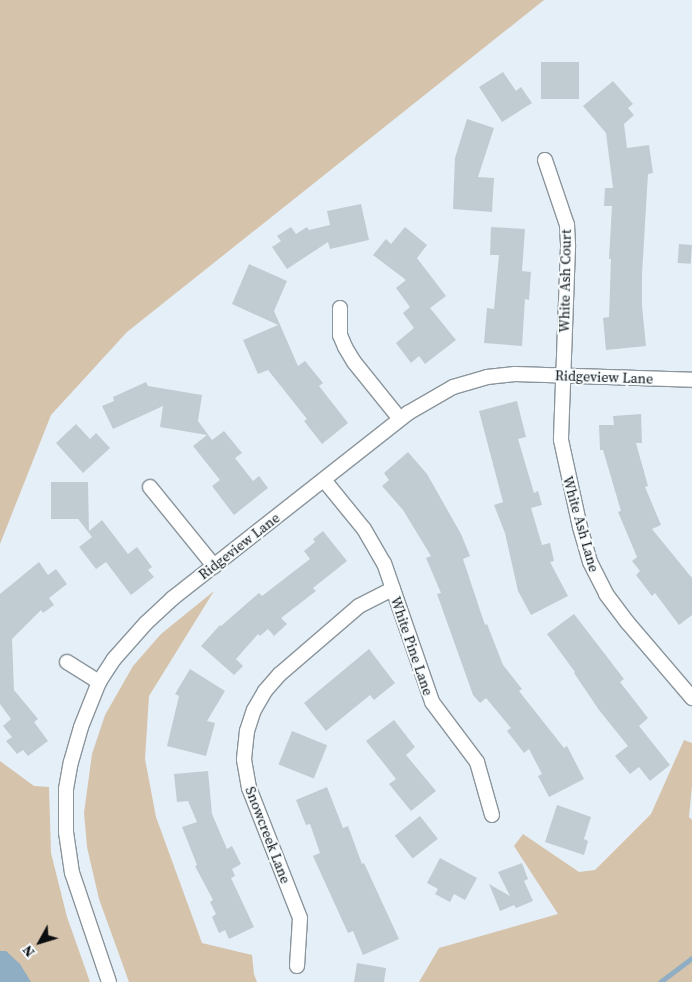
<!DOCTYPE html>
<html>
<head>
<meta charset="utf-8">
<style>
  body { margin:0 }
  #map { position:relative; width:692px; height:982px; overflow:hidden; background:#e5eff7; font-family:"Source Serif 4",serif }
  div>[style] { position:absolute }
  .green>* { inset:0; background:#d6c3ab }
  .water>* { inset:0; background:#8faec3 }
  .stream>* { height:5px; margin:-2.5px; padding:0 2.5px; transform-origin:2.5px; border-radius:2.5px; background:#8faec3 }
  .building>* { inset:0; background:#c1cbd2; transform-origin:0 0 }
  .roads { filter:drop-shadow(1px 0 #8b959c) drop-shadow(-1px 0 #8b959c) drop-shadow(0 1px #8b959c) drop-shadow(0 -1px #8b959c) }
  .street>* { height:14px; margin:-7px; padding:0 7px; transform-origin:7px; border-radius:7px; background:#fff }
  span { translate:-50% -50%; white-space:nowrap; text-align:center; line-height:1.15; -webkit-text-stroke:4px #f7fcff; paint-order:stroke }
  .street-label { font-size:14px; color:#0a0e10 }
  .north { position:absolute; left:15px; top:917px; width:50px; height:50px; -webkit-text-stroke:4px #f7fcff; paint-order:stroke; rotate:231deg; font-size:14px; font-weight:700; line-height:20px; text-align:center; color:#0a0e10 }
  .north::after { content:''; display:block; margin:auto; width:18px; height:22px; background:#0a0e10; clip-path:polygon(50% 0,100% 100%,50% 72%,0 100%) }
</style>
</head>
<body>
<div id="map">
  <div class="green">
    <i style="clip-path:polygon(0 0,544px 0,127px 332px,51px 415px,0 544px)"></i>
    <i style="clip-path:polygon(214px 591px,149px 696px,145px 759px,156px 817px,202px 943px,252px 955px,254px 974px,257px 982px,129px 982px,99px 899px,87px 847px,84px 813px,92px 754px,105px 715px,133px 666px,161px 634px)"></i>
    <i style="clip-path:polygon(684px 740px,692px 743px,692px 786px,689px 817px,692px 820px,692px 982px,419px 982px,439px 948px,558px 914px,514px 846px,523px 834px,579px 872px,595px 870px,651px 814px)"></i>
    <i style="clip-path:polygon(0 761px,34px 786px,49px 787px,51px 853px,67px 917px,90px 982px,0 982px)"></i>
  </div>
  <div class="water">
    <i style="clip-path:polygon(0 951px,6px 951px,20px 964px,31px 982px,0 982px)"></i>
  </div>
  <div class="stream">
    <i style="left:660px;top:982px;width:40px;rotate:-37deg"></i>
  </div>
  <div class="building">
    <i style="left:541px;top:62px;width:38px;height:37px"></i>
    <i style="clip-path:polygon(503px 72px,516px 91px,521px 87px,532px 103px,502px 122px,479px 87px)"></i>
    <i style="clip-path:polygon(613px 81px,633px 104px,628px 108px,634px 115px,624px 124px,627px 148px,649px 145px,653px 173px,648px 174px,642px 274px,642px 306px,646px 346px,606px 350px,603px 318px,609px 317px,611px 259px,609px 259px,612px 206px,604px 206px,605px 188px,613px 188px,606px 133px,583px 106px)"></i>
    <i style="clip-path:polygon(467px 119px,494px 128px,478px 177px,494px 178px,492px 212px,453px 209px,455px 158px)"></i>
    <i style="clip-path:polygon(361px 204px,369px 240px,330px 249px,328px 242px,287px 269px,272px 247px,281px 241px,277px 236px,291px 227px,296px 234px,307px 227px,309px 230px,330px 225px,327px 211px)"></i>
    <i style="clip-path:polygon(405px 227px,427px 245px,417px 258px,446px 296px,430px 308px,456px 340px,425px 364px,419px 356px,411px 363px,396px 343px,414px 328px,403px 313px,410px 307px,396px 288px,406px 280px,373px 255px,386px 239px,391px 244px)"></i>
    <i style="clip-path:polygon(491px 227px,525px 229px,522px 271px,531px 272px,529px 300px,525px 299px,522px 346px,484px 343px,487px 308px,494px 309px,499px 255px,490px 255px)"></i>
    <i style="left:679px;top:244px;width:13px;height:19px;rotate:4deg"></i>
    <i style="clip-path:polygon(249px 264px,287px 281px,274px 311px,298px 366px,305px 361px,323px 383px,319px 386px,348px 423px,322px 444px,304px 421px,307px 419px,268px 370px,258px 374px,243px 340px,278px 325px,232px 304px)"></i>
    <i style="clip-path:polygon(146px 382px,148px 386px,202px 395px,198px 421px,212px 440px,224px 431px,242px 453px,235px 458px,253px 481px,259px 476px,268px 488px,234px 515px,212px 486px,220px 480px,193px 446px,207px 435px,160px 427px,163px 406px,113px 429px,102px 406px,114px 401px,113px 397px)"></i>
    <i style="clip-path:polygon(517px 401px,526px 437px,518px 439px,534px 493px,538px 491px,542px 505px,531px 508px,542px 545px,550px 543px,554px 561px,550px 562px,568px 596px,531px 615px,518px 591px,505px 533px,494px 505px,503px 502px,479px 411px)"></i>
    <i style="clip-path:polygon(641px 414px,642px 443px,636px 443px,648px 486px,645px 487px,661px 525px,652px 529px,692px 578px,692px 615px,679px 625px,655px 593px,652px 596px,636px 575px,640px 571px,632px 561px,637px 557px,618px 512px,621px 511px,603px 450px,600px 450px,599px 425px,614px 425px,613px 416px)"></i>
    <i style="clip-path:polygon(76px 424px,90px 439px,96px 433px,110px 448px,83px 473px,56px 443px)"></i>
    <i style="clip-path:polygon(408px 452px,427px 474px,461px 534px,470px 556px,463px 559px,485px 625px,487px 624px,503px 665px,522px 689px,519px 691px,564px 748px,567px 746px,584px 779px,549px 797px,538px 776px,542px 774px,529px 749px,524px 753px,507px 731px,511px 728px,486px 698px,480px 703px,473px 695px,437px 594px,441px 593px,426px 558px,431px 556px,403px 510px,382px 486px,389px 480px,384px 473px)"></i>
    <i style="clip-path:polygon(51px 482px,88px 482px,89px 531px,102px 520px,128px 554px,137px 547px,152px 567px,148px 570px,154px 577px,131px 595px,106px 562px,96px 569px,79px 547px,92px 537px,78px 519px,51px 519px)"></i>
    <i style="clip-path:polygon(323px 531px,347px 561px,313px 588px,316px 591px,281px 618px,287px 624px,274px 636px,268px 629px,260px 636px,258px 634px,236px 659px,243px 666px,234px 675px,201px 646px,220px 625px,221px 626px,259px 593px,262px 596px,310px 559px,304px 551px,315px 542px,313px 539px)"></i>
    <i style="clip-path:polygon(39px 562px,48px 575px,56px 569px,67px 584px,49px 598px,54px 605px,43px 613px,41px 610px,12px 639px,14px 690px,38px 719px,34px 722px,48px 741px,28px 756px,23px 750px,17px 754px,6px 741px,12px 737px,3px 726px,11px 719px,0 704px,0 594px)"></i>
    <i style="clip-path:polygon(574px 614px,624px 679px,620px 682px,648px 718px,639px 726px,670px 765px,650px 781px,639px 767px,630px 774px,615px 756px,628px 746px,599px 710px,574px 673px,575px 672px,547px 634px)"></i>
    <i style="clip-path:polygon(369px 649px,395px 683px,374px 700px,370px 695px,326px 731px,304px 703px)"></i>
    <i style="clip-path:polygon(190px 669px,225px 691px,207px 721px,215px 723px,206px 756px,167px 746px,179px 696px,175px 694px)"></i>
    <i style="clip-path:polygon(394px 720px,415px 747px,406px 755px,436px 791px,411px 811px,389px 784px,396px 779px,366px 741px)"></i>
    <i style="left:292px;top:731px;width:38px;height:36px;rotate:22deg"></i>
    <i style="clip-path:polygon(208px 771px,212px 814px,227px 849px,232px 846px,241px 864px,232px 869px,235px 876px,231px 878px,254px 927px,229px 939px,225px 930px,219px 933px,212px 917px,216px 914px,210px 902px,213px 900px,195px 866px,197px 865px,182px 827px,197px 822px,188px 801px,177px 802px,174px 774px)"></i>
    <i style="clip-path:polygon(327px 787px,343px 828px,348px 826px,362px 864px,364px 863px,399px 939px,363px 955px,353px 931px,348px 933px,313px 856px,320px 853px,310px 824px,306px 825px,296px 800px)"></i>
    <i style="clip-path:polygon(557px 805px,591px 817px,584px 839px,588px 841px,584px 855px,545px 842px)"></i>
    <i style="left:420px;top:816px;width:29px;height:32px;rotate:52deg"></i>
    <i style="clip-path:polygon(440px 858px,477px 878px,465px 900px,454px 894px,450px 902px,435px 894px,438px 889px,427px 883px)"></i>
    <i style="clip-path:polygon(522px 863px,528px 879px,524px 881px,533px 901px,516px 908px,514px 905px,500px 911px,489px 884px,510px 896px,498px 872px)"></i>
    <i style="clip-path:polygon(357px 963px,386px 968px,384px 982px,354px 982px)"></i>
  </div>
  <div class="roads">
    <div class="street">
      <i style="left:545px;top:160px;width:69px;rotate:71.3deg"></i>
      <i style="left:567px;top:225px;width:22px;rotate:87deg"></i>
      <i style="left:568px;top:247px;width:193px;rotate:92.1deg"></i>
      <i style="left:561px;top:440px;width:89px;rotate:77.7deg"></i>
      <i style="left:580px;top:527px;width:36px;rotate:74deg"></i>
      <i style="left:590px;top:562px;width:36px;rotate:63deg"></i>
      <i style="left:606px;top:594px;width:36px;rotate:53deg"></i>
      <i style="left:628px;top:623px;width:99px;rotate:49.5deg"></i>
      <i style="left:340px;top:308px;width:27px;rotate:90deg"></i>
      <i style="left:340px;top:335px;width:13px;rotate:67deg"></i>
      <i style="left:345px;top:347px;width:17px;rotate:59deg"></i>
      <i style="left:354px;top:362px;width:73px;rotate:51.1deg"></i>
      <i style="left:324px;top:480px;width:63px;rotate:50.8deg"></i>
      <i style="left:364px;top:529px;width:39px;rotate:60deg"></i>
      <i style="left:384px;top:563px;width:147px;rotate:70.9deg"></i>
      <i style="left:432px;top:702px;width:75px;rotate:53.1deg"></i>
      <i style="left:477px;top:762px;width:55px;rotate:74.2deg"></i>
      <i style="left:150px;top:487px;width:102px;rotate:51deg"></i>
      <i style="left:67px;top:662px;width:38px;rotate:32deg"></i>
      <i style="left:297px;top:966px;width:48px;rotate:-86.4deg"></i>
      <i style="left:300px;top:918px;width:140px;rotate:-111.4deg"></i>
      <i style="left:249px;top:788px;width:29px;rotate:-100deg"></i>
      <i style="left:244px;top:759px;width:28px;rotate:-84deg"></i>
      <i style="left:247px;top:731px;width:22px;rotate:-72deg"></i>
      <i style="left:254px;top:710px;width:22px;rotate:-60deg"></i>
      <i style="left:265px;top:691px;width:23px;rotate:-49deg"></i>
      <i style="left:280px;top:674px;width:104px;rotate:-40.7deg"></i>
      <i style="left:359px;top:606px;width:38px;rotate:-27deg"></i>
      <i style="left:109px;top:982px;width:115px;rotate:-108.7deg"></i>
      <i style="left:72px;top:873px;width:41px;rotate:-98.3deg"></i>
      <i style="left:66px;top:832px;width:43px;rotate:-90deg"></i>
      <i style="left:66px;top:789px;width:27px;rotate:-80deg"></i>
      <i style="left:71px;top:762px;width:36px;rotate:-74deg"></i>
      <i style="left:81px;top:727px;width:48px;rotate:-68.2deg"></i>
      <i style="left:99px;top:682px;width:27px;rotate:-57deg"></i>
      <i style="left:114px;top:659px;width:48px;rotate:-48.4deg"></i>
      <i style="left:146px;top:623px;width:37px;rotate:-43deg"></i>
      <i style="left:173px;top:598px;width:299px;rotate:-38.2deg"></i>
      <i style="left:408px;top:413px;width:52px;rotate:-30deg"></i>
      <i style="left:453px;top:387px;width:35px;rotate:-16deg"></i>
      <i style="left:487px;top:377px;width:28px;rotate:-6deg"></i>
      <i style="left:515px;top:374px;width:177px;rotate:1.9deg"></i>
    </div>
  </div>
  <div class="street-label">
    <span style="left:565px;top:281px;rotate:-89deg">White Ash Court</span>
    <span style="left:604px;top:377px;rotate:2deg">Ridgeview Lane</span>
    <span style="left:581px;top:524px;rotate:74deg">White Ash Lane</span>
    <span style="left:239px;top:546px;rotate:-38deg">Ridgeview Lane</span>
    <span style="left:412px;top:646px;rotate:71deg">White Pine Lane</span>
    <span style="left:268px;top:835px;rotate:69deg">Snowcreek Lane</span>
  </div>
  <div class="north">N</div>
</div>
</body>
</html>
